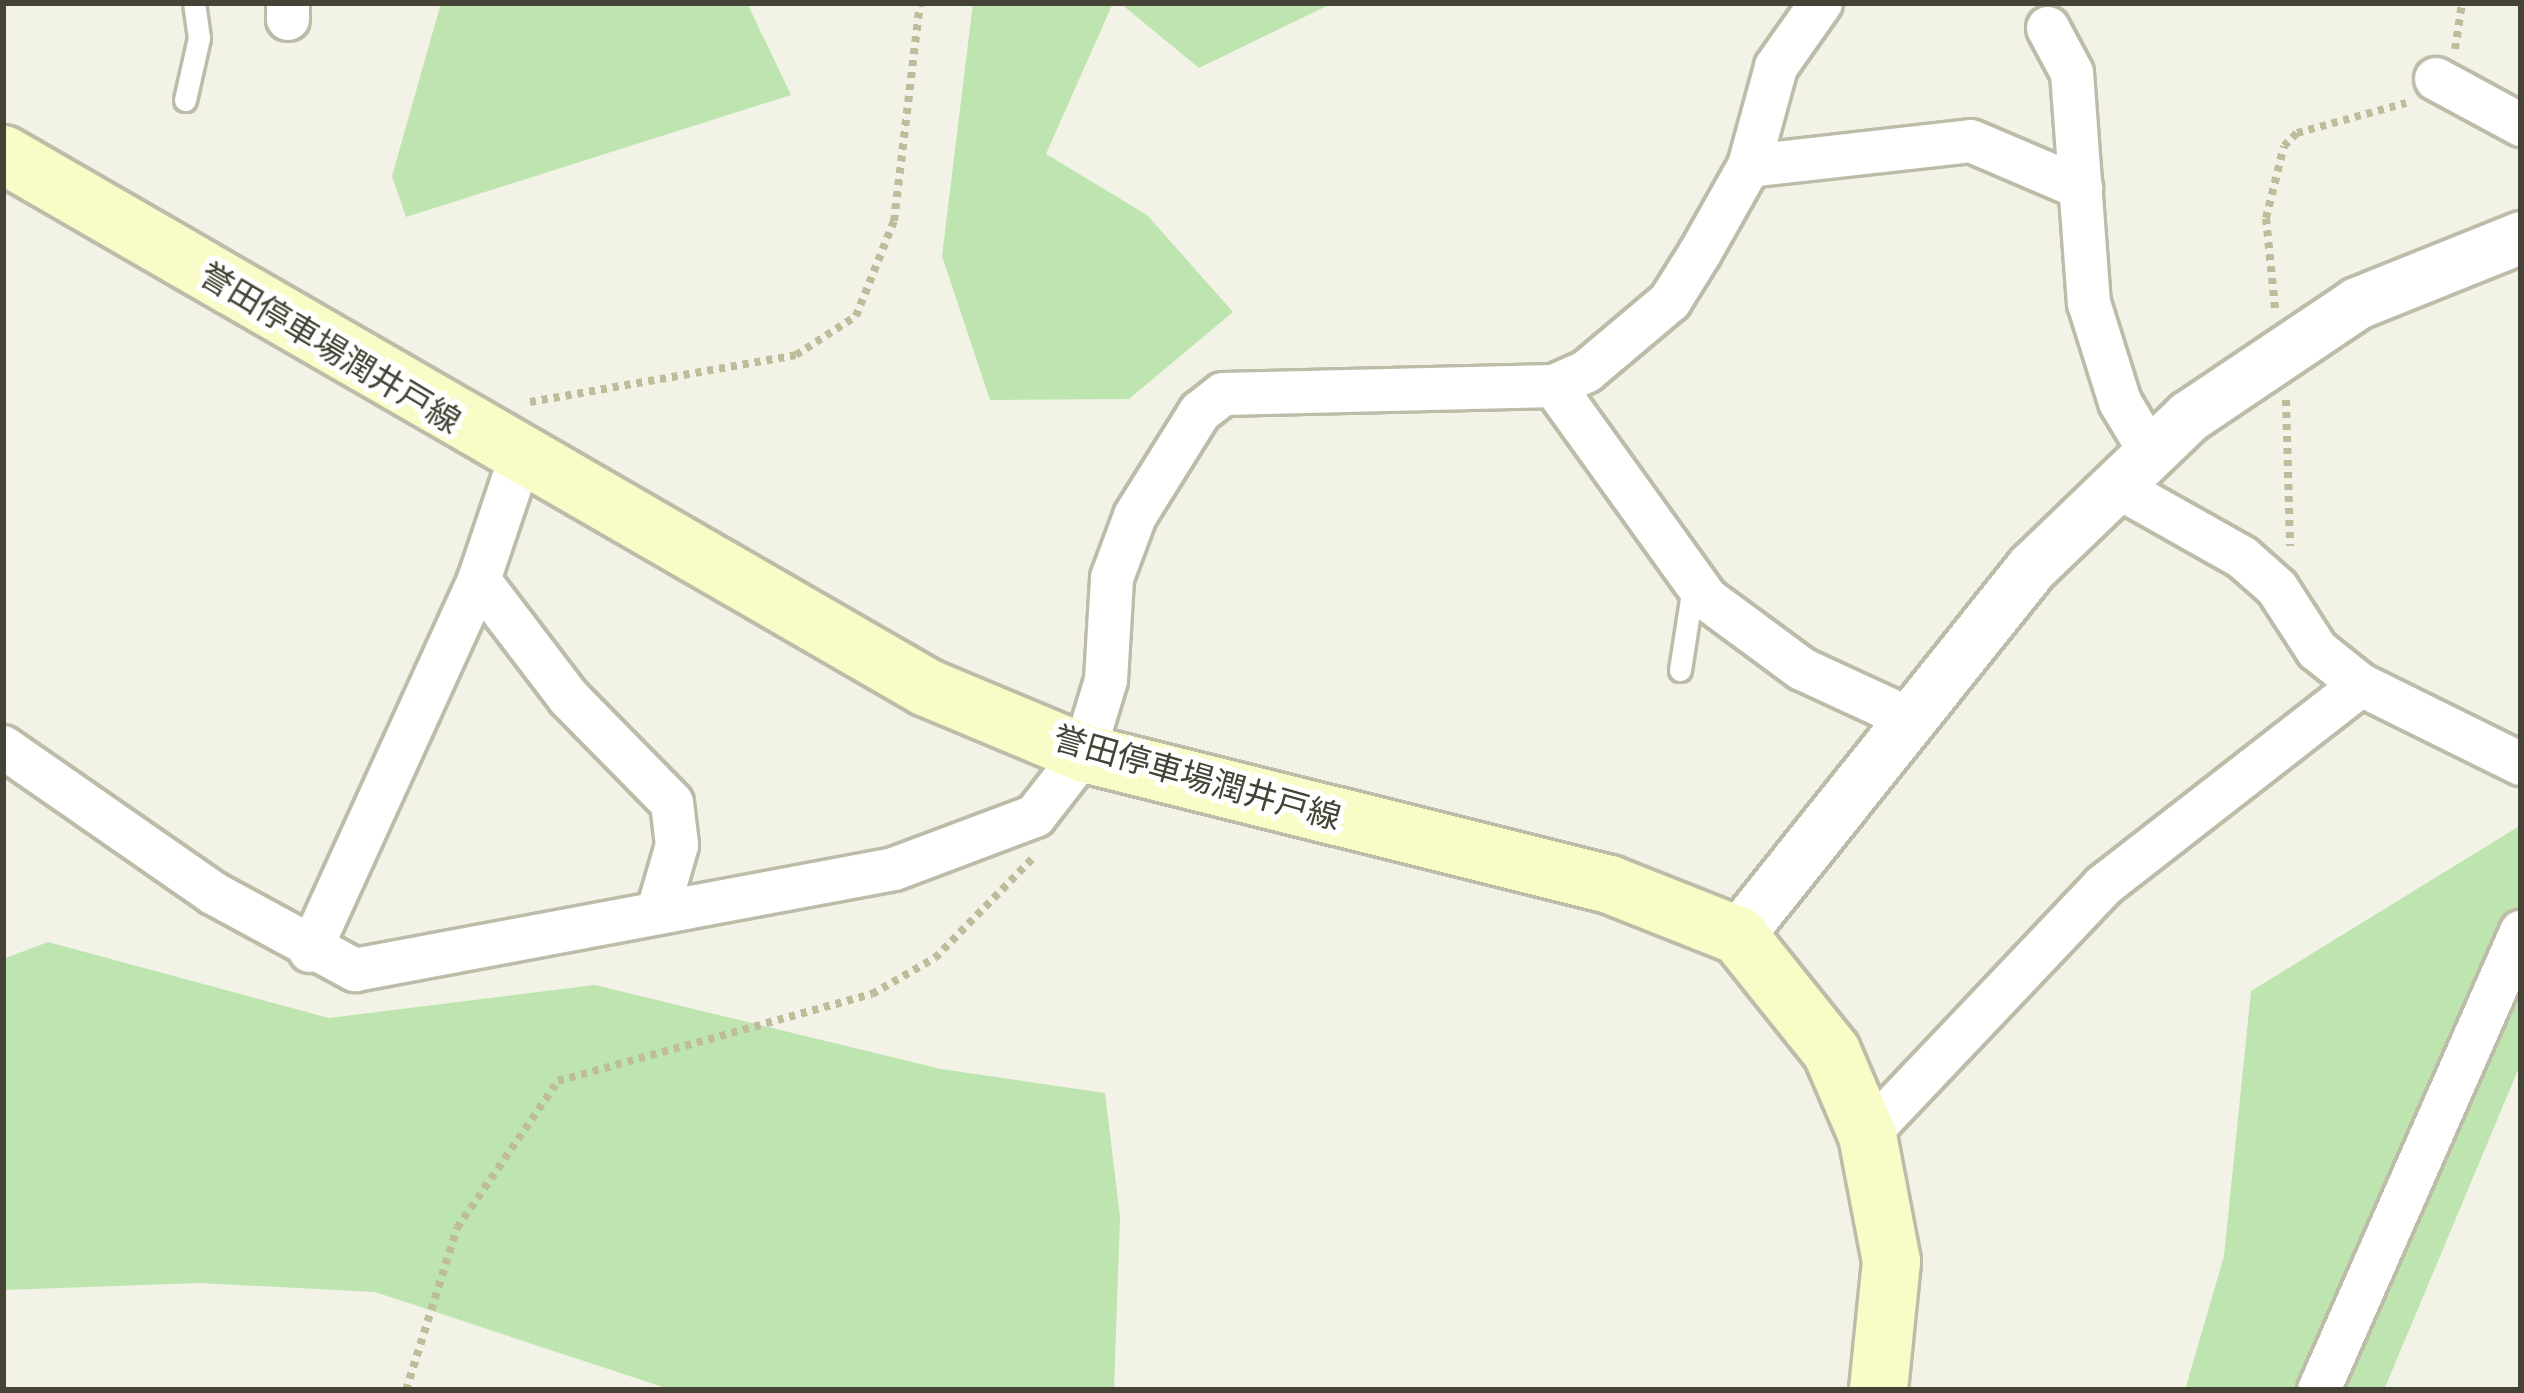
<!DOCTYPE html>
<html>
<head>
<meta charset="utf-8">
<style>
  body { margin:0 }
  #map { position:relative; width:2524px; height:1393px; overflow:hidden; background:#f2f2e6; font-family:Poppins,"Noto Sans JP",sans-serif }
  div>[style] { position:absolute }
  .green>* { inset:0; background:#bee5b0 }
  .path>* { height:8px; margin-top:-4px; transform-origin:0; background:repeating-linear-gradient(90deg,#bebc9b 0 6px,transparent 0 12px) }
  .roads { filter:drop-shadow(3px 0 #bdbca9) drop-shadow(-3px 0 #bdbca9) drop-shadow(0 3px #bdbca9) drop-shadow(0 -3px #bdbca9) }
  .service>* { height:21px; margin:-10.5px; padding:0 10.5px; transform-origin:10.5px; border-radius:10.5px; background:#fff }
  .minor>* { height:42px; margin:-21px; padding:0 21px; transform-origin:21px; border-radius:21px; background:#fff }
  .tertiary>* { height:51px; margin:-25.5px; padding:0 25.5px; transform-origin:25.5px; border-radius:25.5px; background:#fff }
  .secondary>* { height:57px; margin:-28.5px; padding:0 28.5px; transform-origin:28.5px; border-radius:28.5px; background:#f9fcc6 }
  span { translate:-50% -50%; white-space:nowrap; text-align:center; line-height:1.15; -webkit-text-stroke:10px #fff; paint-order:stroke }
  .street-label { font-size:33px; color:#444335 }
  .frame { position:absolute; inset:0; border:6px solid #444335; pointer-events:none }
</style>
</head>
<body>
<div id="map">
  <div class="green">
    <i style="clip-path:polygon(441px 3px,747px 3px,791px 95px,406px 217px,392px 176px)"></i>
    <i style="clip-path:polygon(973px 3px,1113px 3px,1046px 154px,1147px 215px,1233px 312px,1129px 399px,990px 400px,942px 256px)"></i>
    <i style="clip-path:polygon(1120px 3px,1333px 3px,1199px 68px)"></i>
    <i style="clip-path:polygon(2521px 825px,2521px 1063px,2384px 1390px,2185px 1390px,2224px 1256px,2251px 991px)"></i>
    <i style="clip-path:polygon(48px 942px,329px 1018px,595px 985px,941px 1069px,1105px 1093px,1120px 1217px,1114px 1390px,672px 1390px,375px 1292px,199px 1283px,3px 1290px,3px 959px)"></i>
  </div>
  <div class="path">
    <i style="left:2455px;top:49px;width:47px;rotate:-81.3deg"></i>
    <i style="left:2275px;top:308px;width:90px;rotate:-95.7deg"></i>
    <i style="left:2266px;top:218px;width:74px;rotate:-76deg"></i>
    <i style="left:2284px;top:146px;width:18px;rotate:-45deg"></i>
    <i style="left:2297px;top:133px;width:113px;rotate:-15.4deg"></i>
    <i style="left:2286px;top:400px;width:146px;rotate:88.4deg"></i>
    <i style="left:530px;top:402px;width:270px;rotate:-10deg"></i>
    <i style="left:796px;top:355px;width:72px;rotate:-33deg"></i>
    <i style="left:856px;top:316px;width:102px;rotate:-68.2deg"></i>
    <i style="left:894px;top:221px;width:220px;rotate:-83.2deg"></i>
    <i style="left:406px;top:1390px;width:170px;rotate:-72.5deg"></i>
    <i style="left:457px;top:1228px;width:178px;rotate:-55.5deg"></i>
    <i style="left:558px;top:1081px;width:326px;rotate:-15.5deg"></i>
    <i style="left:872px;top:994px;width:73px;rotate:-29.7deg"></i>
    <i style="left:935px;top:958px;width:139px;rotate:-45.6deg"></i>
  </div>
  <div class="roads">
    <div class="service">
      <i style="left:185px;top:100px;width:64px;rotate:-77.3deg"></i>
      <i style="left:199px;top:38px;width:35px;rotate:-98deg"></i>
      <i style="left:1680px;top:670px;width:85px;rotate:-81.2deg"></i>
    </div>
    <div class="minor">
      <i style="left:288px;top:3px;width:16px;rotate:90deg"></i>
      <i style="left:2048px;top:28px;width:51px;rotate:61.9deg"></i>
      <i style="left:2072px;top:73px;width:231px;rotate:85.8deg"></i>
      <i style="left:2089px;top:303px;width:104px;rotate:72.6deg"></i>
      <i style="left:2120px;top:402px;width:58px;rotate:59deg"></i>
      <i style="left:2436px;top:79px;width:97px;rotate:28.4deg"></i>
      <i style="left:1749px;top:166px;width:223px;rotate:-6.4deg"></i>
      <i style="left:1971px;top:141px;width:120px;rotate:23.1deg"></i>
      <i style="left:1554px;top:386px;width:262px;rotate:54.3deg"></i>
      <i style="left:1707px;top:599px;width:118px;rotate:36.4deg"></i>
      <i style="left:1802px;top:669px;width:115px;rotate:24.8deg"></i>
      <i style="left:2114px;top:485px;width:147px;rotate:29.4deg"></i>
      <i style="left:2242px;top:557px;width:47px;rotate:41.5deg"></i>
      <i style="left:2277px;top:588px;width:74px;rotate:57.2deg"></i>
      <i style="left:2317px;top:650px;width:56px;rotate:38.5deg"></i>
      <i style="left:2361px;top:685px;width:178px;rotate:26.3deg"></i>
      <i style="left:479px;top:580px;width:147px;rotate:52.7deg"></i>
      <i style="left:568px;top:697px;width:148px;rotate:45.5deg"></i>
      <i style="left:672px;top:803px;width:42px;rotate:83.2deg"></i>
      <i style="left:677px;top:845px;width:69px;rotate:106.1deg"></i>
      <i style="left:3px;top:747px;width:256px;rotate:34.8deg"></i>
      <i style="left:213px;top:893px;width:162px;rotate:28.5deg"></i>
      <i style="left:355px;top:970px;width:548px;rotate:-10.61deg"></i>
      <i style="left:894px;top:869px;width:151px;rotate:-20.6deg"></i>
      <i style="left:1035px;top:816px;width:80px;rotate:-52.1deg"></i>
      <i style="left:1084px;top:753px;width:76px;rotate:-73.2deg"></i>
      <i style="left:1106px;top:680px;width:102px;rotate:-86.6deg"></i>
      <i style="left:1112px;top:578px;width:66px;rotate:-69.6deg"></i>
      <i style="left:1135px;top:516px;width:123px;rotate:-58deg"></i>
      <i style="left:1200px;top:412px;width:29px;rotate:-38deg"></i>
      <i style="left:1223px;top:394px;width:331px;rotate:-1.4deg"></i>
      <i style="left:1554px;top:386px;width:36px;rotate:-24deg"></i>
      <i style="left:1587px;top:371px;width:109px;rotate:-40.1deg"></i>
      <i style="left:1670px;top:301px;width:57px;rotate:-58deg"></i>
      <i style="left:1700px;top:253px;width:100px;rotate:-60.6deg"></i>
      <i style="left:1749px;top:166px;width:103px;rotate:-74.7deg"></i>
      <i style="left:1776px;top:67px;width:78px;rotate:-54.9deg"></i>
      <i style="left:310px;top:951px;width:408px;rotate:-65.5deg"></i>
      <i style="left:479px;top:580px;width:129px;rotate:-71.4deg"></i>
      <i style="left:1867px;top:1135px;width:343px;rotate:-46.5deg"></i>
      <i style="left:2103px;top:886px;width:327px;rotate:-37.9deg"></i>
      <i style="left:2319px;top:1390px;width:501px;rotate:-66.2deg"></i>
    </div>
    <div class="tertiary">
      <i style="left:1738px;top:935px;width:471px;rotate:-51.4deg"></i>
      <i style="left:2032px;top:567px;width:218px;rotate:-43.9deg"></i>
      <i style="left:2189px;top:416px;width:202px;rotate:-33.9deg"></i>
      <i style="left:2357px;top:303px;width:177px;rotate:-21.9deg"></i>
    </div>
    <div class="secondary">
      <i style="left:3px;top:154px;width:1066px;rotate:30deg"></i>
      <i style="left:926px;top:687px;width:171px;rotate:22.7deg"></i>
      <i style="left:1084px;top:753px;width:541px;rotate:14.01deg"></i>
      <i style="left:1609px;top:884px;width:139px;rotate:21.6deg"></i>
      <i style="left:1738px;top:935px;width:149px;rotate:51.3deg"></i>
      <i style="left:1831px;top:1051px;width:91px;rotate:66.8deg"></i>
      <i style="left:1867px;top:1135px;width:128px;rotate:79.2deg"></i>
      <i style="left:1891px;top:1261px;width:130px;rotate:95.8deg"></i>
    </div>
  </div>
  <div class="street-label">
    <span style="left:330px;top:348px;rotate:31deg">誉田停車場潤井戸線</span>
    <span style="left:1197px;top:778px;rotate:16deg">誉田停車場潤井戸線</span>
  </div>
  <div class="frame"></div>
</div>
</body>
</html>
